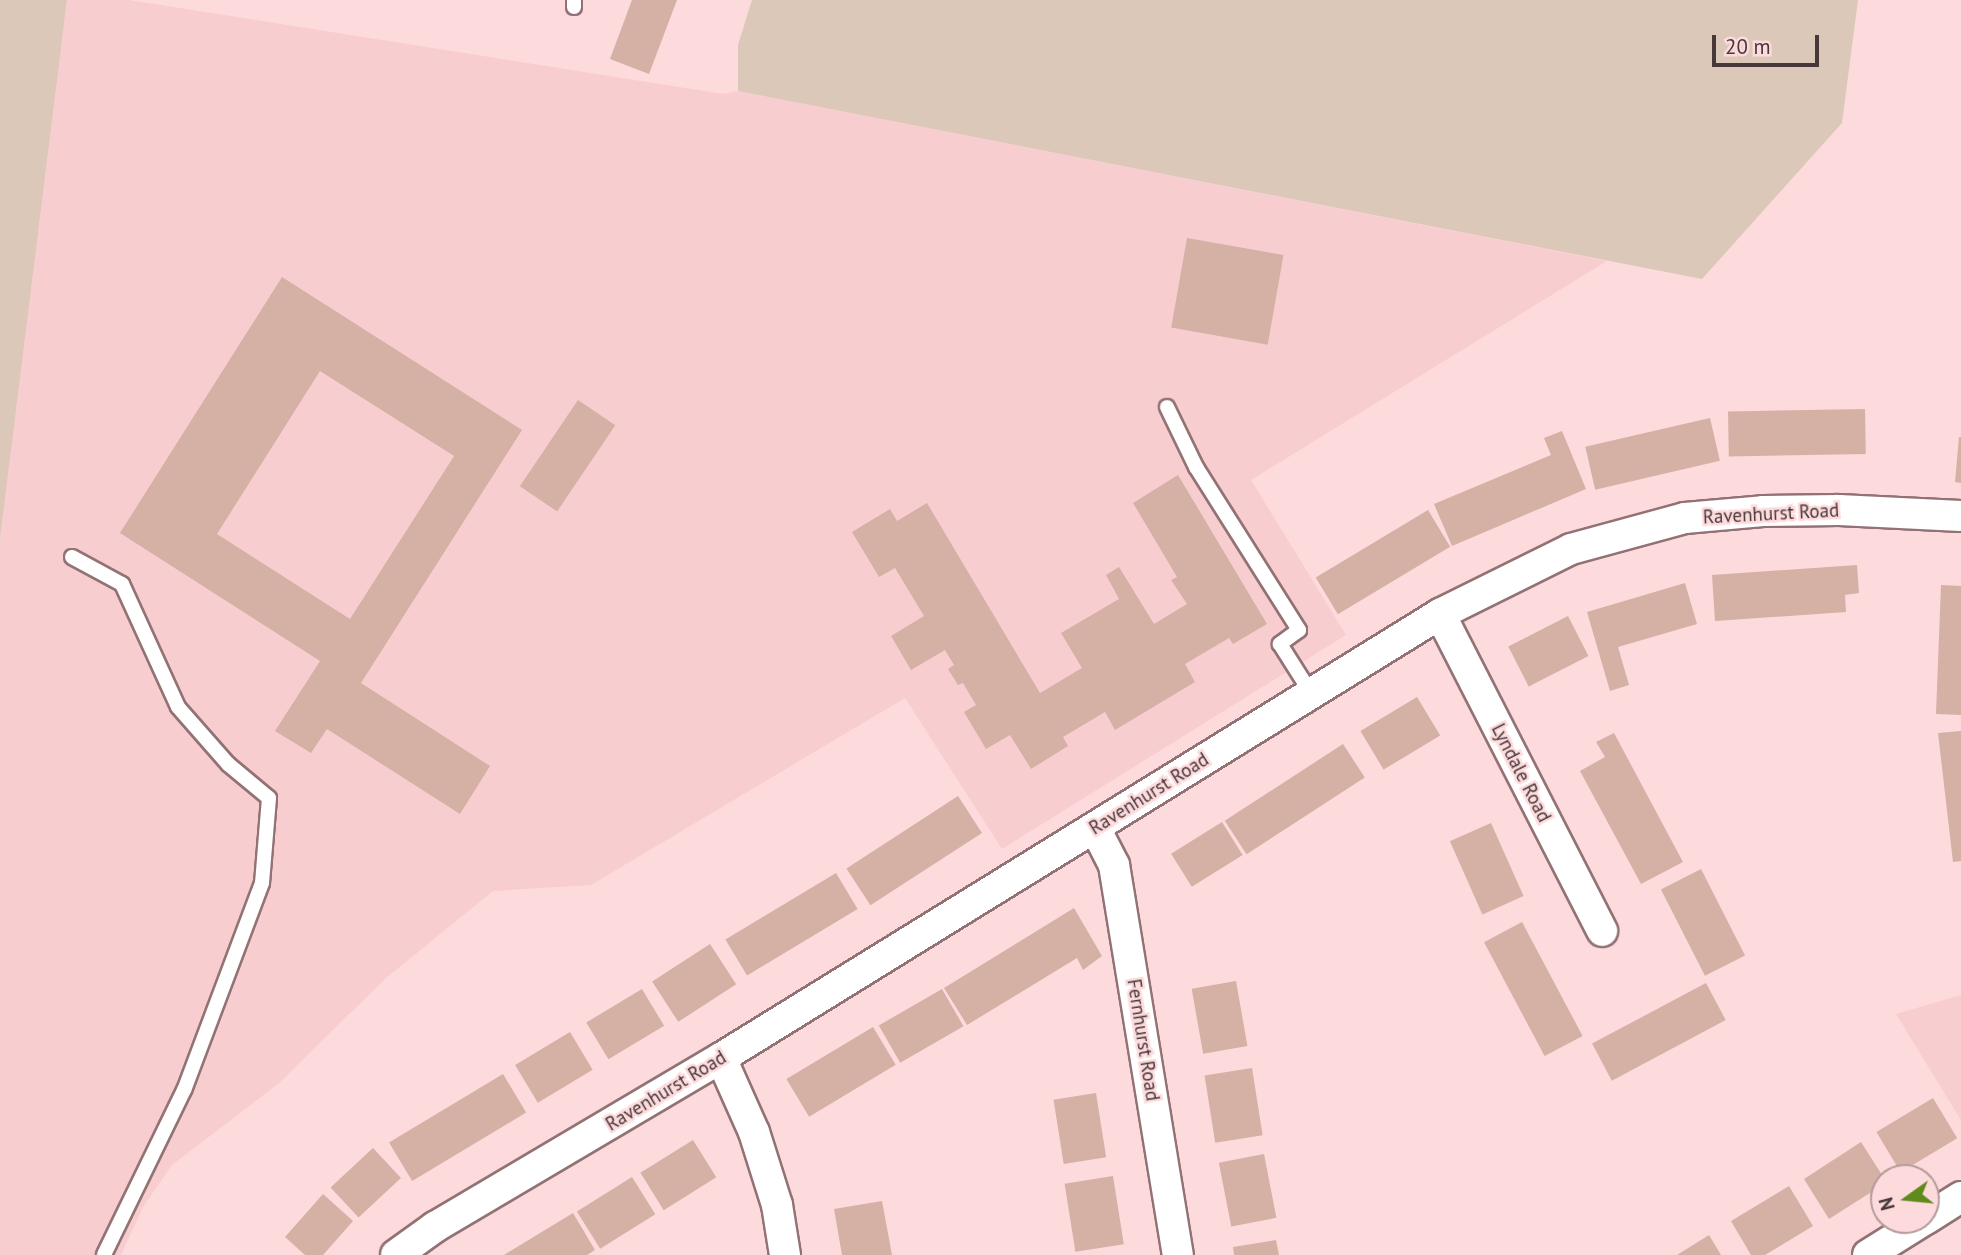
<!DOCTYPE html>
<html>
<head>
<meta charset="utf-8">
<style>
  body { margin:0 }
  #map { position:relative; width:1961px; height:1255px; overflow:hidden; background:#fddadc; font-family:"PT Sans",sans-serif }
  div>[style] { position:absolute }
  .built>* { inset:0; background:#f8cdcf }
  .green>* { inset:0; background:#dcc8b8 }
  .building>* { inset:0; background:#d5b0a5; transform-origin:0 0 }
  .roads { filter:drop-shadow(2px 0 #927274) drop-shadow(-2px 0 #927274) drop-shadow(0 2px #927274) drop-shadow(0 -2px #927274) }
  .lane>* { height:14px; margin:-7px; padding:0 7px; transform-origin:7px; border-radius:7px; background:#fff }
  .street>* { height:30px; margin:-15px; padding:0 15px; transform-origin:15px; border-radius:15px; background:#fff }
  span { translate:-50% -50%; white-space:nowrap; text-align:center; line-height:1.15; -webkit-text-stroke:5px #fddadc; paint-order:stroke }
  .street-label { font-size:19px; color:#47393a }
  .north { position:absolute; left:1870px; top:1164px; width:70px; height:70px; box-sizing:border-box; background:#fddadc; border:2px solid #b49a9b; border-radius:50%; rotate:255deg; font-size:19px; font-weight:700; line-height:28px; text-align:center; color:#47393a }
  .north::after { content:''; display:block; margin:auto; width:24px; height:32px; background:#5f8b1c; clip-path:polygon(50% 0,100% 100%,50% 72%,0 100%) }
  .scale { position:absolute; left:1712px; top:35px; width:107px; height:32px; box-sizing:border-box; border:4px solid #47393a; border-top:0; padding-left:9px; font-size:21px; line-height:24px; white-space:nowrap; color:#47393a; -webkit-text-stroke:5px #fddadc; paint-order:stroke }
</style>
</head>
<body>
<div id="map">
  <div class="built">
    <i style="clip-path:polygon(67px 0,129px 0,723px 94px,738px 91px,1607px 261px,1251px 480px,1346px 635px,1002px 849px,905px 698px,591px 885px,493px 891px,386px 978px,278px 1084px,172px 1165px,143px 1207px,121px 1255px,0 1255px,0 539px)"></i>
    <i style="clip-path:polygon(1961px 995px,1961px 1120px,1896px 1014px)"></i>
  </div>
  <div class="green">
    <i style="clip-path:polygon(0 0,67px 0,0 539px)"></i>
    <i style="clip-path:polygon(752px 0,1858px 0,1842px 123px,1702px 279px,738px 91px,738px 45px)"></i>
  </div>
  <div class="building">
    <i style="clip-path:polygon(632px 0,677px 0,649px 74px,610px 59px)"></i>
    <i style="left:1187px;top:238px;width:98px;height:91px;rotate:10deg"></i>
    <i style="clip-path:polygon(evenodd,282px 277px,522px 430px,361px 683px,490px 766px,460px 814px,327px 729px,311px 753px,275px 731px,320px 661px,120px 533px,282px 277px,320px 371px,454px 456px,350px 619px,217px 534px,320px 371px)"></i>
    <i style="left:578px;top:400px;width:45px;height:104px;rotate:34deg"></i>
    <i style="left:1865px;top:409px;width:45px;height:137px;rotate:89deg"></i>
    <i style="left:1710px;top:418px;width:44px;height:128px;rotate:77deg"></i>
    <i style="clip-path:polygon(1562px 431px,1586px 489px,1452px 546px,1434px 504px,1551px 455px,1544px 438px)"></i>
    <i style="clip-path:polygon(1959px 437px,1961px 437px,1961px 483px,1955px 482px)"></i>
    <i style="clip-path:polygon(1178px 475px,1267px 624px,1233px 644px,1229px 638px,1185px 664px,1195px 682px,1115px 730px,1105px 712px,1063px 737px,1068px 746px,1031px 769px,1010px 735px,986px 749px,964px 712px,976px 705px,963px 683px,958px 685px,948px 669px,954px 665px,945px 650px,911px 670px,891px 636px,924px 616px,895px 568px,879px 577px,852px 532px,890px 509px,897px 521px,927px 503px,1040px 693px,1082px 668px,1061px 633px,1119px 599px,1106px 575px,1119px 567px,1154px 624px,1187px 604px,1171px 580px,1177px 577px,1133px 503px)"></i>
    <i style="left:1428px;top:510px;width:43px;height:131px;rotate:59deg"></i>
    <i style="clip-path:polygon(1857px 565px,1859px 593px,1845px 595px,1846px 612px,1715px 621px,1712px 575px)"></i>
    <i style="clip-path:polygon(1685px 583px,1697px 624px,1618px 647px,1629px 685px,1610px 691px,1587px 612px)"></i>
    <i style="clip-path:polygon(1941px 585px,1961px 586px,1961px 715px,1936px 714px)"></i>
    <i style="left:1568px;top:616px;width:45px;height:67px;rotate:63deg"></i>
    <i style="left:1417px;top:697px;width:45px;height:66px;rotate:59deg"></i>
    <i style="clip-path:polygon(1961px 731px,1961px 861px,1953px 862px,1938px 733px)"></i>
    <i style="clip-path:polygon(1614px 733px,1683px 862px,1641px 884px,1580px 771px,1605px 757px,1596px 742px)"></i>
    <i style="left:1343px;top:744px;width:40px;height:141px;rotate:57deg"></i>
    <i style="left:958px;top:796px;width:44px;height:133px;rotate:57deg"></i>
    <i style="left:1222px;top:822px;width:39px;height:60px;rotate:58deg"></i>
    <i style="left:1491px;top:823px;width:80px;height:45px;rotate:66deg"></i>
    <i style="left:1701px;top:869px;width:97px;height:45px;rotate:63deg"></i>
    <i style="left:836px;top:873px;width:42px;height:129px;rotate:59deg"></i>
    <i style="clip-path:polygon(1074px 908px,1102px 956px,1083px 970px,1077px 958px,967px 1025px,944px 988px)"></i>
    <i style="left:1522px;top:922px;width:129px;height:43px;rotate:62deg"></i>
    <i style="left:710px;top:944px;width:48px;height:69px;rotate:57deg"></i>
    <i style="left:1236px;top:981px;width:66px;height:45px;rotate:80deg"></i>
    <i style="left:1706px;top:983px;width:42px;height:129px;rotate:62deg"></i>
    <i style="left:642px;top:989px;width:43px;height:65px;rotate:59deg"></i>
    <i style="left:942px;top:989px;width:43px;height:73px;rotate:60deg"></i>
    <i style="left:873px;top:1027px;width:44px;height:101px;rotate:59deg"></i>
    <i style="left:570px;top:1032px;width:44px;height:64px;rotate:59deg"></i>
    <i style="left:1252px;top:1068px;width:68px;height:48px;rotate:81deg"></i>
    <i style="left:503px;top:1074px;width:45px;height:133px;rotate:59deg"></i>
    <i style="left:1096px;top:1093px;width:65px;height:43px;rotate:81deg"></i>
    <i style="left:1933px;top:1098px;width:47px;height:66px;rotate:59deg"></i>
    <i style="left:693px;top:1140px;width:44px;height:62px;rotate:58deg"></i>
    <i style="clip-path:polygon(1861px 1142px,1884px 1178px,1884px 1184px,1829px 1219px,1804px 1179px)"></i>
    <i style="left:373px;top:1148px;width:41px;height:58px;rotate:47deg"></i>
    <i style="left:1264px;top:1154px;width:65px;height:46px;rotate:79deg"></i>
    <i style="left:1113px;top:1176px;width:69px;height:49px;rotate:81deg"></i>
    <i style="left:632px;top:1177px;width:44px;height:65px;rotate:58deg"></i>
    <i style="clip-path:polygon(1789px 1186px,1813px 1226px,1765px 1255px,1751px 1255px,1731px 1221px)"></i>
    <i style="clip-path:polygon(323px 1194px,353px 1221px,323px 1255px,305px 1255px,285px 1237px)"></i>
    <i style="clip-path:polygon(882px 1201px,892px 1255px,842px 1255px,834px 1209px)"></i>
    <i style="clip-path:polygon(573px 1213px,595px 1250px,587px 1255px,504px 1255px)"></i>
    <i style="clip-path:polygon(1709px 1235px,1721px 1255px,1677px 1255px)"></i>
    <i style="clip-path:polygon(1276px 1240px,1279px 1255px,1234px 1255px,1233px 1247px)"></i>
  </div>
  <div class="roads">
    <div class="lane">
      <i style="left:574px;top:7px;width:7px;rotate:-90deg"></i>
      <i style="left:1167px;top:407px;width:67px;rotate:64.2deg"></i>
      <i style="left:1196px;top:467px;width:193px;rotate:57.7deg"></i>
      <i style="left:1299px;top:630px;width:24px;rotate:144deg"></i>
      <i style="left:1280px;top:644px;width:58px;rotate:57.7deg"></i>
      <i style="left:72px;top:557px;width:57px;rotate:28.4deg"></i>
      <i style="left:122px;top:584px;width:135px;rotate:65.5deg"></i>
      <i style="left:178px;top:707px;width:76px;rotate:48.7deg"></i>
      <i style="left:228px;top:764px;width:53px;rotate:39.7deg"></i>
      <i style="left:269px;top:798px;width:85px;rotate:94.7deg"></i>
      <i style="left:262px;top:883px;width:221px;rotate:110.6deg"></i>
      <i style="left:184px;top:1090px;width:183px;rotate:115.9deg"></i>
    </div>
    <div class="street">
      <i style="left:1440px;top:614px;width:356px;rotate:62.9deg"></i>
      <i style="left:1095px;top:828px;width:42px;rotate:62.8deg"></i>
      <i style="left:1114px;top:865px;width:395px;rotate:80.7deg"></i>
      <i style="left:721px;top:1058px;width:81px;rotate:66deg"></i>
      <i style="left:754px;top:1132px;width:77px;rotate:72.5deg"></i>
      <i style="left:777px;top:1205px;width:51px;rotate:80.9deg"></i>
      <i style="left:1926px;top:1219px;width:41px;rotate:-32.2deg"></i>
      <i style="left:396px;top:1255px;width:48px;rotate:-35.7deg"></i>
      <i style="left:435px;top:1227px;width:332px;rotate:-30.6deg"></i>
      <i style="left:721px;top:1058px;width:845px;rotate:-31.7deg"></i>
      <i style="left:1440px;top:614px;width:146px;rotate:-26.4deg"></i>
      <i style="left:1571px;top:549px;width:118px;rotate:-15.2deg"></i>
      <i style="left:1685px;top:518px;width:78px;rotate:-5.1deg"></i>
      <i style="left:1763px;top:511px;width:76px;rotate:-0.8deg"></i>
      <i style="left:1839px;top:510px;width:122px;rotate:2.8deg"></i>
      <i style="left:1868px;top:1255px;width:66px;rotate:-32deg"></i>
    </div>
  </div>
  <div class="street-label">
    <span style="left:1771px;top:514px;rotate:-3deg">Ravenhurst Road</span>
    <span style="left:1521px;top:773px;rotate:63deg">Lyndale Road</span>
    <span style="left:1149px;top:794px;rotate:-32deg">Ravenhurst Road</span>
    <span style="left:1143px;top:1040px;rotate:81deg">Fernhurst Road</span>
    <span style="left:666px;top:1091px;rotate:-31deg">Ravenhurst Road</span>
  </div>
  <div class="north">N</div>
  <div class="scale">20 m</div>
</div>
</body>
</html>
